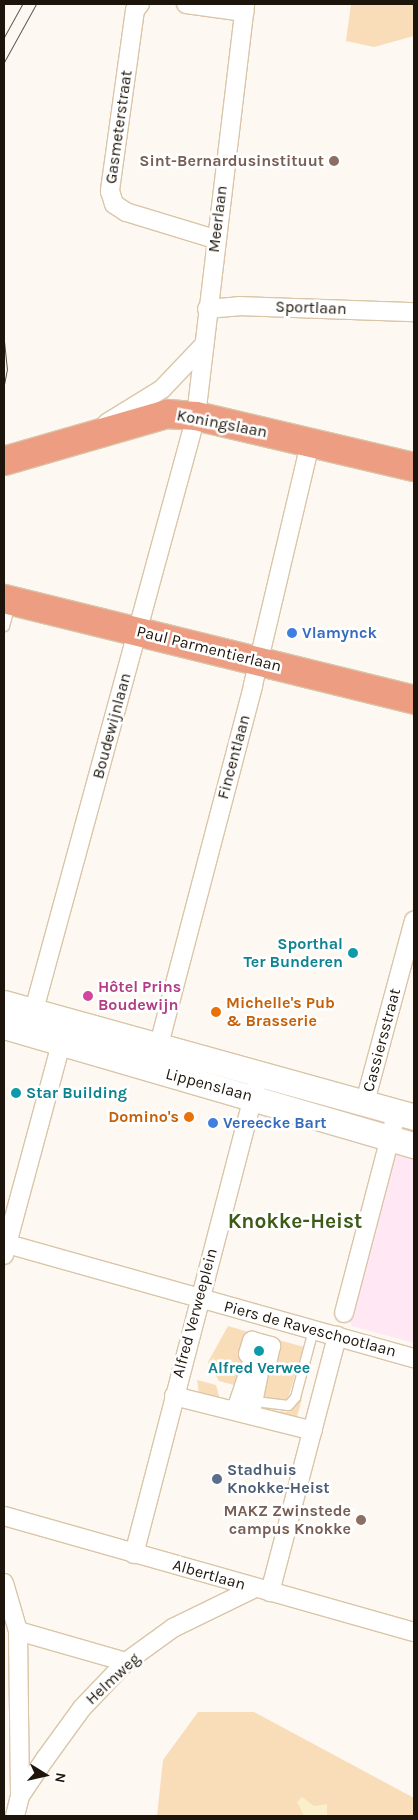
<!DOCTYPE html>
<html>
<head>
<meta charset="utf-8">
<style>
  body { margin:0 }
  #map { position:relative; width:418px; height:1820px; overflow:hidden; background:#fdf8f2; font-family:Karla,sans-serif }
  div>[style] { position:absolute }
  .commercial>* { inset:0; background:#ffe7f4 }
  .green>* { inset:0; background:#f8ddb8 }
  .sand>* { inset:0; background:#f9efca }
  .roads { filter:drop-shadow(1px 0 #dac5a8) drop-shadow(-1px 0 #dac5a8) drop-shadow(0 1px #dac5a8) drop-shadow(0 -1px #dac5a8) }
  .lane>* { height:9px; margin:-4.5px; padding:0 4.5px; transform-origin:4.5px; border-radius:4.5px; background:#fff }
  .street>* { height:18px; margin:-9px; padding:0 9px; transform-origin:9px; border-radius:9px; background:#fff }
  .secondary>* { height:25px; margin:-12.5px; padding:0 12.5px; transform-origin:12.5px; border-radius:12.5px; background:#fff }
  .primary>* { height:28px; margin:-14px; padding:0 14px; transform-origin:14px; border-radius:14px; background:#ec9d82 }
  .tram>* { height:1px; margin:-0.5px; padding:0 0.5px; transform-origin:0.5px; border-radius:0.5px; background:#5f584f }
  .dots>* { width:14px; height:14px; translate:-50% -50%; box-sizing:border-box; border:2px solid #fff; border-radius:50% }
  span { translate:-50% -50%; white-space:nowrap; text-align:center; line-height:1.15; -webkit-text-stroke:5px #fff; paint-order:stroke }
  .street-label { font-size:16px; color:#1d150b }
  .education-label { font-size:16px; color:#785e54; font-weight:700 }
  .right { translate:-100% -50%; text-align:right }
  .shop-label { font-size:16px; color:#366cbe; font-weight:700 }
  .left { translate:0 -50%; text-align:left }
  .culture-label { font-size:16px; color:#0d838f; font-weight:700 }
  .hotel-label { font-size:16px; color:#b23c85; font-weight:700 }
  .food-label { font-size:16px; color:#c56008; font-weight:700 }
  .service-label { font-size:16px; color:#4e5e75; font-weight:700 }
  .district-label { font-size:21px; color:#3d5a17; font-weight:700 }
  .frame { position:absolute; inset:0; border:5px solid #1d150b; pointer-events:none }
  .north { position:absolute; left:20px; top:1750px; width:50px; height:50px; -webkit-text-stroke:4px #fff; paint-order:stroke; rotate:100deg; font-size:14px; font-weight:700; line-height:20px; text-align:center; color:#1d150b }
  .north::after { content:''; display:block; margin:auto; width:18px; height:22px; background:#1d150b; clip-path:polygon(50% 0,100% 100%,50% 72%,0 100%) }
</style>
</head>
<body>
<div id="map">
  <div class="commercial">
    <i style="clip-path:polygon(391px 1141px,414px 1147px,414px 1343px,352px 1326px,348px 1317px)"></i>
  </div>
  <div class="green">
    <i style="clip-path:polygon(351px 4px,414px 4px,414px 36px,374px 47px,346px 41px)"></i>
    <i style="clip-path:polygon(228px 1326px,259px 1335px,246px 1388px,219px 1381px,208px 1362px)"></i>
    <i style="clip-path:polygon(268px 1337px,304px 1347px,288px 1398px,281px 1402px,263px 1397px,260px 1408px,286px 1412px,302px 1399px,296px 1420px,252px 1408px)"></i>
    <i style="clip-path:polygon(197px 1380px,216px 1385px,220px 1400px,199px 1394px)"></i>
    <i style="clip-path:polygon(198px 1712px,254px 1712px,414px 1798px,414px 1816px,157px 1816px,163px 1760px)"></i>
  </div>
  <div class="sand">
    <i style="clip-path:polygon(302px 1797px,314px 1806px,327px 1804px,327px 1816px,304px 1816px,297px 1802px)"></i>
  </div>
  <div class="roads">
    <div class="lane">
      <i style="left:4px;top:626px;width:24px;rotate:-75deg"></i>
      <i style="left:263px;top:1402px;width:25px;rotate:7deg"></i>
      <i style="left:288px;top:1405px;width:11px;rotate:-49deg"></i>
      <i style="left:295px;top:1397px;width:69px;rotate:-75deg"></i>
    </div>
    <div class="street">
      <i style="left:140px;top:4px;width:8px;rotate:130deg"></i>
      <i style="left:135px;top:10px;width:183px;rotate:97.9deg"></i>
      <i style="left:110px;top:191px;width:14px;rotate:73deg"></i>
      <i style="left:114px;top:204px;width:14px;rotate:34deg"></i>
      <i style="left:126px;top:212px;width:93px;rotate:16.9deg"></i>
      <i style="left:186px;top:4px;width:59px;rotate:7.9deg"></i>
      <i style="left:207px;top:309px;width:32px;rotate:-5deg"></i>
      <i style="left:239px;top:306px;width:175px;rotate:2deg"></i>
      <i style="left:107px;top:423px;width:65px;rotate:-31.7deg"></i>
      <i style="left:162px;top:389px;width:59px;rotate:-46.4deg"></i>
      <i style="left:31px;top:1021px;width:627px;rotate:-74.74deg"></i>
      <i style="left:196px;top:416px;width:415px;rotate:-83.2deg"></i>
      <i style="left:156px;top:1056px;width:383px;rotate:-75.3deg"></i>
      <i style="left:253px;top:685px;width:249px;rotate:-76.7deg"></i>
      <i style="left:365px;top:1102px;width:188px;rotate:-74.9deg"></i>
      <i style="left:4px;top:1243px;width:426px;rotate:15.7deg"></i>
      <i style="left:4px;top:1255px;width:231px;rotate:-74.9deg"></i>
      <i style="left:344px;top:1313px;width:209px;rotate:-75.3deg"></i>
      <i style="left:252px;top:1341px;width:20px;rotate:15deg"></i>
      <i style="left:271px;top:1346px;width:13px;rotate:103deg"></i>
      <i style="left:268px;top:1359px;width:6px;rotate:-171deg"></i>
      <i style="left:262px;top:1358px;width:51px;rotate:101.3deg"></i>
      <i style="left:252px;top:1408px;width:15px;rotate:-164deg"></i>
      <i style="left:238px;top:1404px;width:51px;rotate:-71.6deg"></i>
      <i style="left:254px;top:1356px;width:6px;rotate:-162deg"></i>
      <i style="left:248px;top:1354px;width:14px;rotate:-73deg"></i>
      <i style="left:174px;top:1396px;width:143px;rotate:14.1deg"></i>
      <i style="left:4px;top:1516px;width:426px;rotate:15.8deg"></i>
      <i style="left:134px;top:1554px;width:481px;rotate:-75.4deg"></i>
      <i style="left:4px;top:1583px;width:50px;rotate:73.7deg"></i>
      <i style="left:18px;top:1631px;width:165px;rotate:89.3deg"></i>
      <i style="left:270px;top:1592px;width:265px;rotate:-75.3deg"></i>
      <i style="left:18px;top:1631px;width:112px;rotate:16deg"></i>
      <i style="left:15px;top:1816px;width:21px;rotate:-76deg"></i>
      <i style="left:20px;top:1796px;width:45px;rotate:-56deg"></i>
      <i style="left:45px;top:1759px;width:63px;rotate:-54deg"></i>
      <i style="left:82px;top:1708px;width:64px;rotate:-46.3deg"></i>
      <i style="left:126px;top:1662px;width:58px;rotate:-35.9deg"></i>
      <i style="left:173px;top:1628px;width:91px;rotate:-26deg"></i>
    </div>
    <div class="secondary">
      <i style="left:4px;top:1003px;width:426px;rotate:15.5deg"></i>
      <i style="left:4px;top:1026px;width:427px;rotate:16.2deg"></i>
    </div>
    <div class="primary">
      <i style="left:4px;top:461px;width:170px;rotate:-16.1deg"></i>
      <i style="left:167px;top:414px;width:29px;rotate:4deg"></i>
      <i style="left:196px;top:416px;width:224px;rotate:13.2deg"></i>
      <i style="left:4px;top:599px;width:422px;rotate:13.8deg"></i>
    </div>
  </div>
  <div class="tram">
    <i style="left:4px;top:37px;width:38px;rotate:-61deg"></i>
    <i style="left:4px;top:62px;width:66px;rotate:-61.1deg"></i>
    <i style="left:4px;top:341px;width:28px;rotate:84deg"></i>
    <i style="left:7px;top:369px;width:16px;rotate:101deg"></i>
  </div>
  <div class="dots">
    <i style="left:334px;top:161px;background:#8d6e63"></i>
    <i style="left:292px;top:633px;background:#3f7fe0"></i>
    <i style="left:353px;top:953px;background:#0f9aa8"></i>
    <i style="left:88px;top:996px;background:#d1479c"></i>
    <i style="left:216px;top:1012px;background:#e8710a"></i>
    <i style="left:16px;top:1093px;background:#0f9aa8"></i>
    <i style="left:189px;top:1117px;background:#e8710a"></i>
    <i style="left:213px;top:1123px;background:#3f7fe0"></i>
    <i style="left:259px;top:1351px;background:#0f9aa8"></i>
    <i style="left:217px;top:1479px;background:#5c6f8a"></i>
    <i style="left:361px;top:1520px;background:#8d6e63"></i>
  </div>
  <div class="street-label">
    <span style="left:119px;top:127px;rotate:-82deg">Gasmeterstraat</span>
    <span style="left:218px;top:219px;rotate:-83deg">Meerlaan</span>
    <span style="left:311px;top:308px;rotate:2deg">Sportlaan</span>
    <span style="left:222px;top:424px;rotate:11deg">Koningslaan</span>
    <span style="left:209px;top:649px;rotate:14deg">Paul Parmentierlaan</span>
    <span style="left:112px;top:726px;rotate:-75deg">Boudewijnlaan</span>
    <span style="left:234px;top:757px;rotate:-75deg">Fincentlaan</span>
    <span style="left:382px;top:1040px;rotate:-75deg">Cassiersstraat</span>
    <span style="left:209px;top:1085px;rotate:15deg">Lippenslaan</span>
    <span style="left:195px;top:1313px;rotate:-75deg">Alfred Verweeplein</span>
    <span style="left:310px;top:1329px;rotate:15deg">Piers de Raveschootlaan</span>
    <span style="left:209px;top:1575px;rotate:16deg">Albertlaan</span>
    <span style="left:113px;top:1679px;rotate:-43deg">Helmweg</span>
  </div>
  <div class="education-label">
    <span class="right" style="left:324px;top:161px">Sint-Bernardusinstituut</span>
    <span class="right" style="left:351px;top:1520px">MAKZ Zwinstede<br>campus Knokke</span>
  </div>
  <div class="shop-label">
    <span class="left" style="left:302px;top:633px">Vlamynck</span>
    <span class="left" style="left:223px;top:1123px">Vereecke Bart</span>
  </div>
  <div class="culture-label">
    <span class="right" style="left:343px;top:953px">Sporthal<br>Ter Bunderen</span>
    <span class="left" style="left:26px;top:1093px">Star Building</span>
    <span style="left:259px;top:1368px">Alfred Verwee</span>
  </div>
  <div class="hotel-label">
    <span class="left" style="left:98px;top:996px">Hôtel Prins<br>Boudewijn</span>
  </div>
  <div class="food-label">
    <span class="left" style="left:226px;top:1012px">Michelle's Pub<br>&amp; Brasserie</span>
    <span class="right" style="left:179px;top:1117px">Domino's</span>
  </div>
  <div class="service-label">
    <span class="left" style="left:227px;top:1479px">Stadhuis<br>Knokke-Heist</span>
  </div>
  <div class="district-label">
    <span style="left:295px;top:1221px">Knokke-Heist</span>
  </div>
  <div class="frame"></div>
  <div class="north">N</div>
</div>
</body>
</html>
